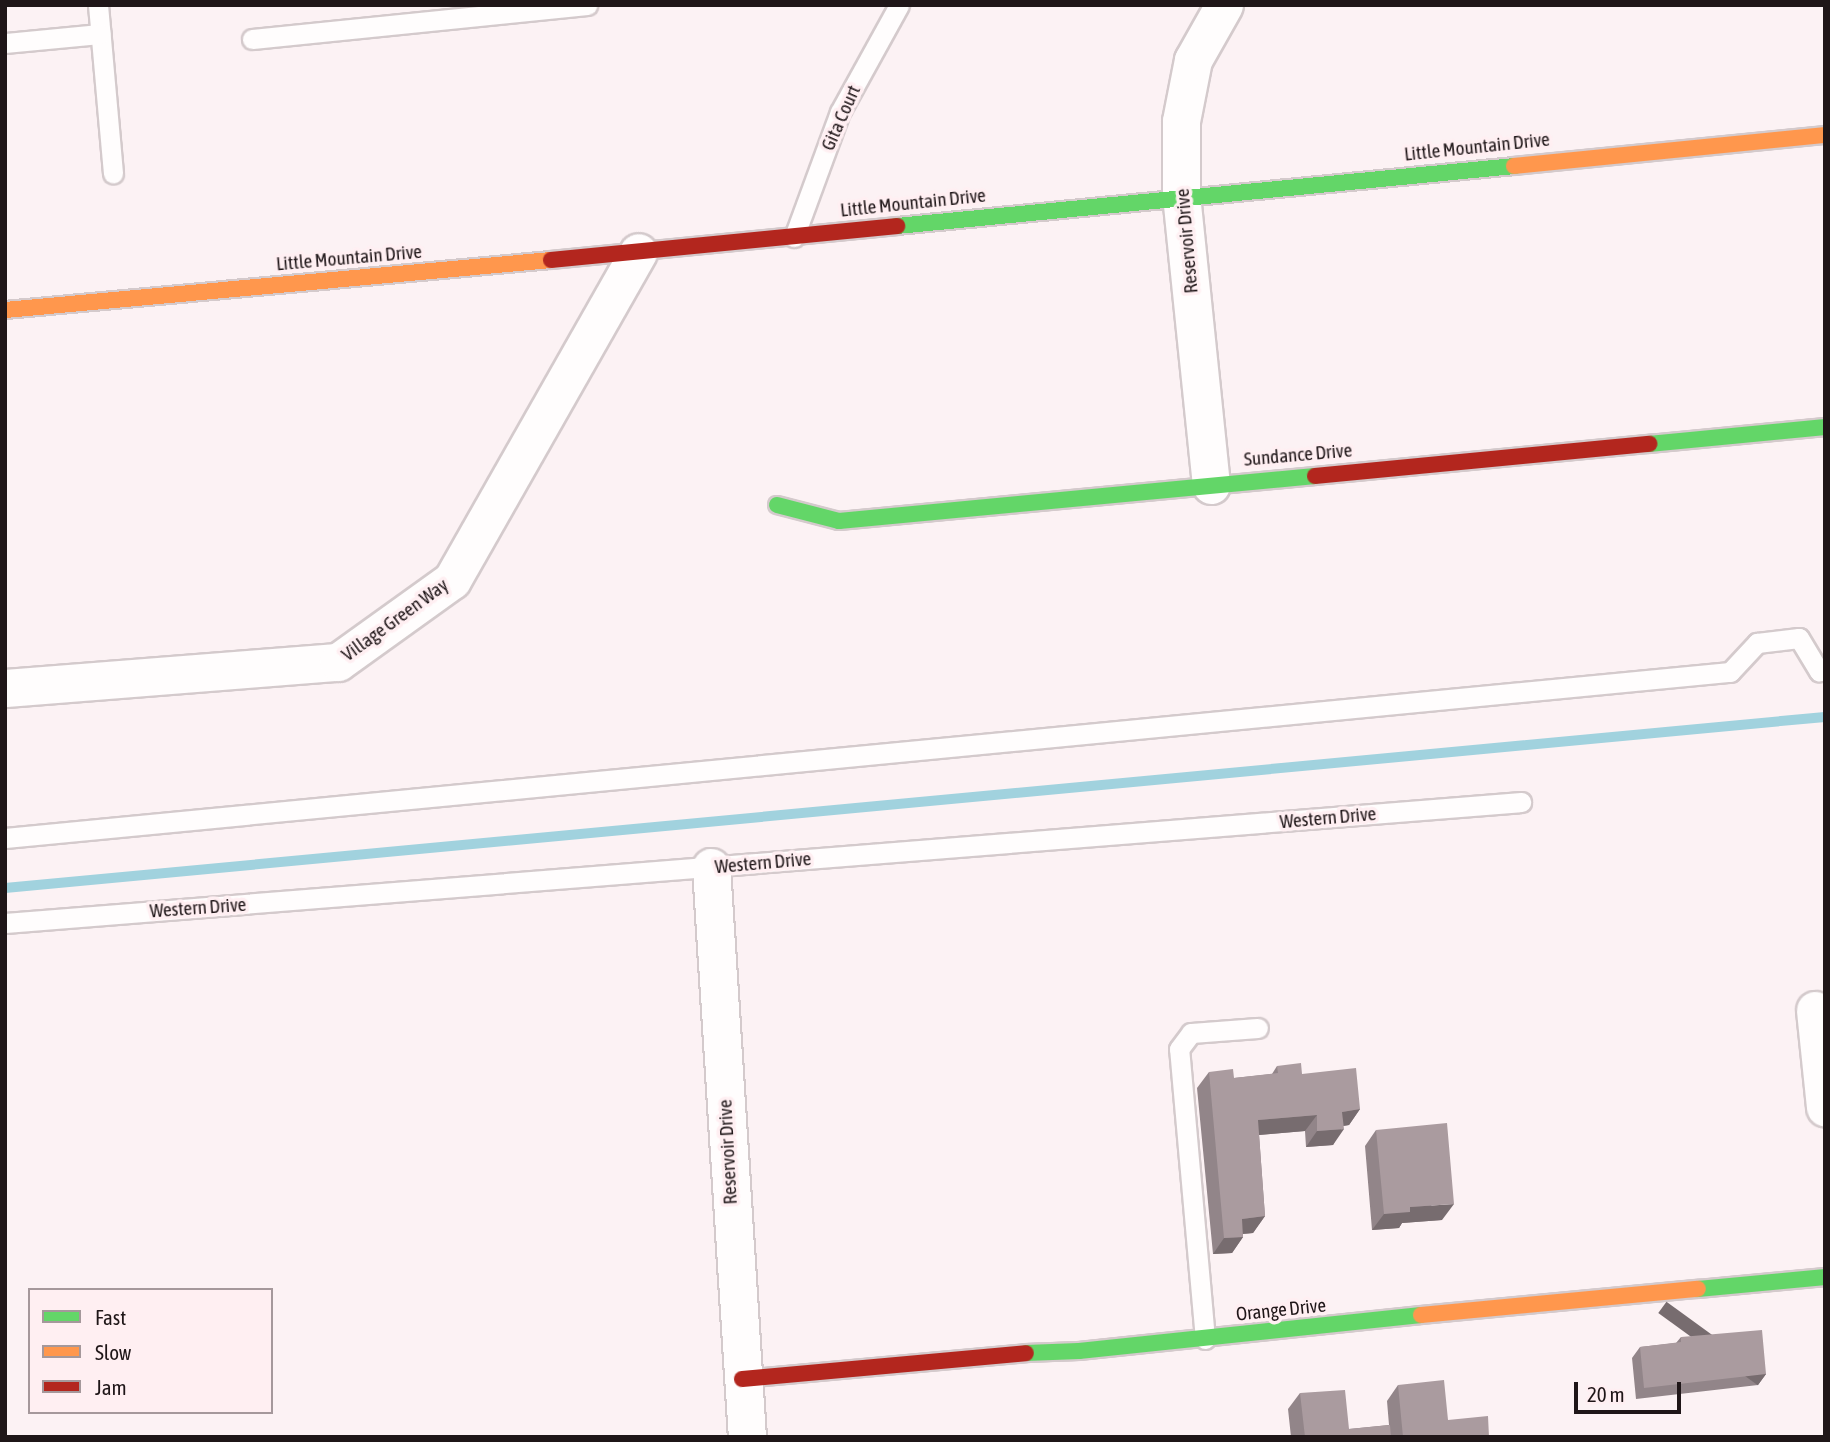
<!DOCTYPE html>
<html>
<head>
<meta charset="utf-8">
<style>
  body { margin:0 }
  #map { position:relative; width:1830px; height:1442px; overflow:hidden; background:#fcf2f4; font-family:"Asap Condensed",sans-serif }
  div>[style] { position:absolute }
  .stream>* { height:10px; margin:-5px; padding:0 5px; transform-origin:5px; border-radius:5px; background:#a1d2de }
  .roads { filter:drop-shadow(2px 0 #d4cacc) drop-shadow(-2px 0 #d4cacc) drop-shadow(0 2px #d4cacc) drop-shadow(0 -2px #d4cacc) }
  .lane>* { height:19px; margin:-9.5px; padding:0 9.5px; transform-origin:9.5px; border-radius:9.5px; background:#fffdfd }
  .street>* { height:37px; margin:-18.5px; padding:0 18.5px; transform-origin:18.5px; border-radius:18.5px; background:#fffdfd }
  .fast>* { height:16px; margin:-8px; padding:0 8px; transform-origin:8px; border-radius:8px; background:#63d668 }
  .slow>* { height:16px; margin:-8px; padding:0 8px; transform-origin:8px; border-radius:8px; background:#ff974d }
  .jam>* { height:16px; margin:-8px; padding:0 8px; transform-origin:8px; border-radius:8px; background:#b3261e }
  .wall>* { inset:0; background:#928589 }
  .shaded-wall>* { inset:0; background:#776c6f; transform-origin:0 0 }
  .building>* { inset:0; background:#aa9b9f }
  span { translate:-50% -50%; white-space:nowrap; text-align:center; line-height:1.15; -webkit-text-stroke:7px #ffeff2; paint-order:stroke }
  .street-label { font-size:19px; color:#1f1618 }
  .frame { position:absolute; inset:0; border:7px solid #1f1618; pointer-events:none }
  .legend { position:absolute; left:28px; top:1288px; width:245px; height:126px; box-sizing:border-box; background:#ffeff2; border:2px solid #a5989b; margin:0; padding:9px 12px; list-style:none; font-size:21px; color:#1f1618 }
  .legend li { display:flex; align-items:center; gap:14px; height:35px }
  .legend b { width:35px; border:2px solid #a5989b }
  .scale { position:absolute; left:1574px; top:1382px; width:107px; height:32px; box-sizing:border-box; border:4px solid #1f1618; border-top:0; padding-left:9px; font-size:21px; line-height:24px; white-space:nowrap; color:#1f1618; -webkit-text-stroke:5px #ffeff2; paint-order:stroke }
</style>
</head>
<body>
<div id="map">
  <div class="stream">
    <i style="left:5px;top:888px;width:1828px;rotate:-5.37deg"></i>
  </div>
  <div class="roads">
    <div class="lane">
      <i style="left:98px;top:5px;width:169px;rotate:84.9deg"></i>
      <i style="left:252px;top:39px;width:337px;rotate:-5.8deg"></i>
      <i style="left:5px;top:43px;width:96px;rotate:-5.4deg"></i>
      <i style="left:794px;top:237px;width:133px;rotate:-69.8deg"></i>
      <i style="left:840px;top:112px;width:122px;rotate:-61.1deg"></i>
      <i style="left:5px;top:838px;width:1733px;rotate:-5.5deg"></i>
      <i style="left:1730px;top:672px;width:40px;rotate:-47deg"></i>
      <i style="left:1757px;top:643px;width:42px;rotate:-6.8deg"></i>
      <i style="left:1799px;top:638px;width:39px;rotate:59deg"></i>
      <i style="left:1819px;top:671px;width:6px;rotate:-9deg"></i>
      <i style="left:5px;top:923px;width:1521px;rotate:-4.56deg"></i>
      <i style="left:1205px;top:1339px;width:291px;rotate:-95.1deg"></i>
      <i style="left:1179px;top:1049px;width:20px;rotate:-53deg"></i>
      <i style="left:1191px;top:1033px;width:67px;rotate:-4.3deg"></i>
    </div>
    <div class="street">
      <i style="left:1211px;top:485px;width:290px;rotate:-95.9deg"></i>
      <i style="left:1181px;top:197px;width:76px;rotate:-90deg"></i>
      <i style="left:1181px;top:121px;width:62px;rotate:-78.9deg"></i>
      <i style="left:1193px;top:60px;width:63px;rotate:-60.6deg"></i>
      <i style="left:5px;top:688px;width:334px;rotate:-4.5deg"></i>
      <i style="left:338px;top:662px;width:140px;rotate:-35.7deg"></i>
      <i style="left:452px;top:580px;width:377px;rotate:-60.4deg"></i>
      <i style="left:711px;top:867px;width:571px;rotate:86.39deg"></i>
      <i style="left:1815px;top:1010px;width:98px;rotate:84.1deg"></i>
    </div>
    <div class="fast">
      <i style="left:897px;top:226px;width:620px;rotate:-5.55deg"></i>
      <i style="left:1649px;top:444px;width:177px;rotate:-5.5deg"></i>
      <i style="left:777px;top:505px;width:64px;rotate:14.5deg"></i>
      <i style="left:839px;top:521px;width:478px;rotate:-5.4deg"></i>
      <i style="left:1698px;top:1289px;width:128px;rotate:-5.4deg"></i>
      <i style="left:1026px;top:1353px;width:53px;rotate:-2.2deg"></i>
      <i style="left:1079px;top:1351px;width:344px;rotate:-6deg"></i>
    </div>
    <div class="slow">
      <i style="left:1514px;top:166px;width:313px;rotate:-5.7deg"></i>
      <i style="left:5px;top:310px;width:548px;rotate:-5.23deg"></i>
      <i style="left:1421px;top:1315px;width:278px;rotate:-5.4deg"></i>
    </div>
    <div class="jam">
      <i style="left:551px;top:260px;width:348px;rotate:-5.6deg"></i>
      <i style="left:1315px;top:476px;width:336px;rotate:-5.5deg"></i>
      <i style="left:742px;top:1379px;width:285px;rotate:-5.2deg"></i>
    </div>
  </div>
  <div class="wall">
    <i style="clip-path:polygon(1277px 1066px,1302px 1074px,1360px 1109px,1349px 1125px,1343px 1126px,1333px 1145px,1306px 1147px,1305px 1131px,1259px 1135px,1265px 1216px,1253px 1233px,1243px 1234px,1243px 1237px,1232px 1253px,1213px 1254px,1197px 1088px,1209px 1072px,1234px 1078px,1272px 1074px)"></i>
    <i style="clip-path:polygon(1376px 1130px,1442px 1220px,1402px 1223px,1399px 1228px,1372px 1230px,1365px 1146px)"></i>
    <i style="clip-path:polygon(1681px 1337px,1766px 1374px,1758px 1385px,1636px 1399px,1632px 1358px,1640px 1347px,1676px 1343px)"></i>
    <i style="clip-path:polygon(1398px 1385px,1448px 1420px,1489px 1437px,1291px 1437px,1288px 1409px,1300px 1393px,1349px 1429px,1389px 1425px,1387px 1401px)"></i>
  </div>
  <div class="shaded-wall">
    <i style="clip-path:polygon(1360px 1109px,1349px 1125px,1330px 1128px,1342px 1112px)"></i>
    <i style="clip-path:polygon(1317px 1115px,1305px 1131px,1247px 1136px,1258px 1120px)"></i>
    <i style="clip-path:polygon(1344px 1129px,1333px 1145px,1306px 1147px,1317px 1131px)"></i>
    <i style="clip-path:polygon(1454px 1204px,1442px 1220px,1402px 1223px,1399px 1228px,1372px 1230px,1384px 1214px,1410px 1207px)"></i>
    <i style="clip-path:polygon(1265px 1216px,1253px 1233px,1230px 1235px,1242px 1219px)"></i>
    <i style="clip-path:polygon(1243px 1237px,1232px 1253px,1213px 1254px,1224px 1238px)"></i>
    <i style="left:1766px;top:1374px;width:14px;height:123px;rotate:126deg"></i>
  </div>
  <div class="building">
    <i style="clip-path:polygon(1301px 1063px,1302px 1074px,1356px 1068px,1360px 1109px,1342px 1112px,1344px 1129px,1317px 1131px,1317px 1115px,1258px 1120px,1265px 1216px,1242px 1219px,1243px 1237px,1224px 1238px,1209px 1072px,1233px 1069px,1234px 1078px,1278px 1073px,1277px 1066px)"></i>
    <i style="clip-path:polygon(1447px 1123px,1454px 1204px,1410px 1207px,1410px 1212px,1384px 1214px,1376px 1130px)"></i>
    <i style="clip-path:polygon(1762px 1330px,1766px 1374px,1644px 1388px,1640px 1347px,1681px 1342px,1681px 1337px)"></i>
    <i style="clip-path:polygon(1444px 1380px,1448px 1420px,1488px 1416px,1489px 1437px,1403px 1437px,1398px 1385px)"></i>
    <i style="clip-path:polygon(1345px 1390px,1349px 1429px,1390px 1425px,1391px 1437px,1305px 1437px,1300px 1393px)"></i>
  </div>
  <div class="street-label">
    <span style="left:841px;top:118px;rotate:-66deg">Gita Court</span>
    <span style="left:1477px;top:147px;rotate:-6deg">Little Mountain Drive</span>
    <span style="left:913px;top:203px;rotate:-6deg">Little Mountain Drive</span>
    <span style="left:1187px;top:241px;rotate:-95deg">Reservoir Drive</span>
    <span style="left:349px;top:258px;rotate:-5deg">Little Mountain Drive</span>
    <span style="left:1298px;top:455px;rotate:-5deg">Sundance Drive</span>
    <span style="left:395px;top:620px;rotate:-36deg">Village Green Way</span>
    <span style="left:1328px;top:818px;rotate:-5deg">Western Drive</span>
    <span style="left:763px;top:863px;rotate:-5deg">Western Drive</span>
    <span style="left:198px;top:908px;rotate:-4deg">Western Drive</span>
    <span style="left:728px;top:1152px;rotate:-93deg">Reservoir Drive</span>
    <span style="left:1281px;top:1310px;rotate:-6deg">Orange Drive</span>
  </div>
  <div class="frame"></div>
  <ul class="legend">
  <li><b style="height:9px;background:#63d668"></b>Fast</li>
  <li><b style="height:9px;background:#ff974d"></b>Slow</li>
  <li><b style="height:9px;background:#b3261e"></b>Jam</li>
  </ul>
  <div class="scale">20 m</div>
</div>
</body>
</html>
